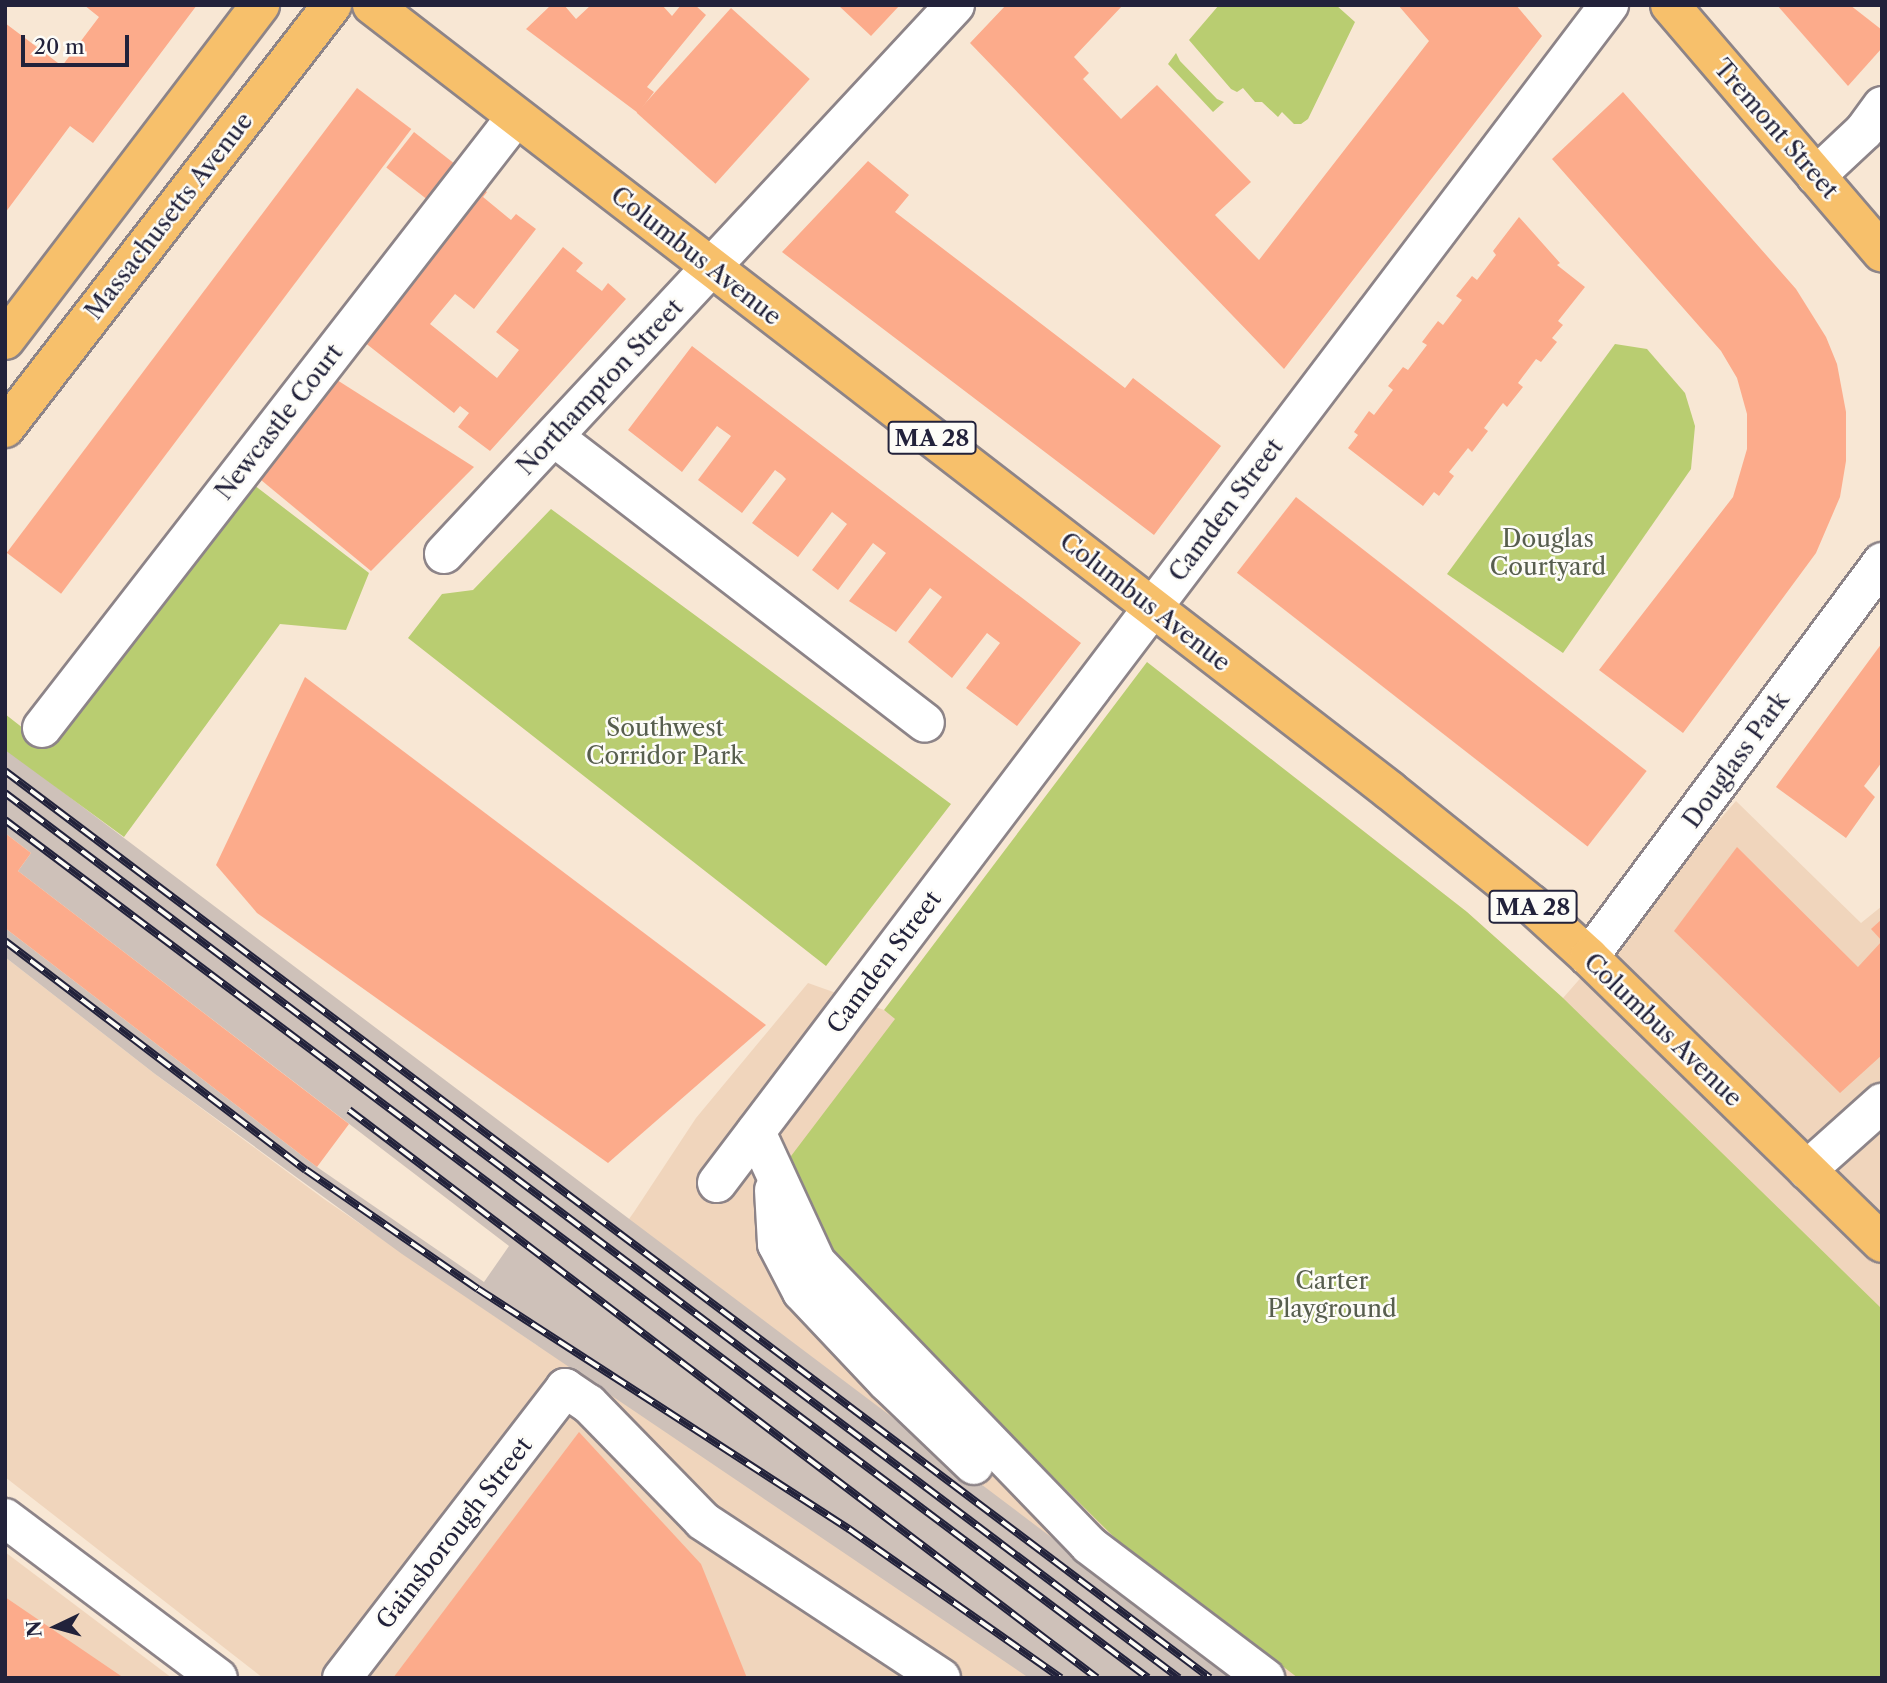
<!DOCTYPE html>
<html>
<head>
<meta charset="utf-8">
<style>
  body { margin:0 }
  #map { position:relative; width:1887px; height:1683px; overflow:hidden; background:#f8e7d4; font-family:"Libre Caslon Text",serif }
  div>[style] { position:absolute }
  .built>* { inset:0; background:#f0d5bc }
  .industrial>* { inset:0; background:#cec1b9 }
  .green>* { inset:0; background:#b9cd71 }
  .building>* { inset:0; background:#fcab8b; transform-origin:0 0 }
  .roads { filter:drop-shadow(2px 0 #8d8488) drop-shadow(-2px 0 #8d8488) drop-shadow(0 2px #8d8488) drop-shadow(0 -2px #8d8488) }
  .minor>* { height:38px; margin:-19px; padding:0 19px; transform-origin:19px; border-radius:19px; background:#fff }
  .major>* { height:38px; margin:-19px; padding:0 19px; transform-origin:19px; border-radius:19px; background:#f7c06b }
  .rail>* { height:8px; margin-top:-4px; transform-origin:0; background:repeating-linear-gradient(90deg,#fdfcf7 0 16px,#22223b 0 32px); box-sizing:border-box; border-block:2px solid #22223b }
  span { translate:-50% -50%; white-space:nowrap; text-align:center; line-height:1.15; -webkit-text-stroke:5px #fdfcf7; paint-order:stroke }
  .shield-label span { padding:2px 5px; background:#fdfcf7; border:2px solid; border-radius:5px; -webkit-text-stroke-width:0 }
  .shield-label { font-size:23px; color:#22223b; font-weight:700 }
  .street-label { font-size:24px; color:#22223b }
  .park-label { font-size:24px; color:#575e4e }
  .frame { position:absolute; inset:0; border:7px solid #22223b; pointer-events:none }
  .north { position:absolute; left:21px; top:1592px; width:70px; height:70px; -webkit-text-stroke:5px #fdfcf7; paint-order:stroke; rotate:265deg; font-size:19px; font-weight:700; line-height:28px; text-align:center; color:#22223b }
  .north::after { content:''; display:block; margin:auto; width:24px; height:32px; background:#22223b; clip-path:polygon(50% 0,100% 100%,50% 72%,0 100%) }
  .scale { position:absolute; left:21px; top:35px; width:108px; height:32px; box-sizing:border-box; border:4px solid #22223b; border-top:0; padding-left:9px; font-size:21px; line-height:24px; white-space:nowrap; color:#22223b; -webkit-text-stroke:5px #fdfcf7; paint-order:stroke }
</style>
</head>
<body>
<div id="map">
  <div class="built">
    <i style="clip-path:polygon(1320px 797px,1467px 912px,1563px 998px,1736px 801px,1861px 923px,1882px 906px,1882px 1678px,263px 1678px,5px 1477px,5px 957px,155px 1074px,324px 1199px,538px 1346px,634px 1212px,696px 1118px,808px 983px,884px 1010px,904px 1026px)"></i>
    <i style="clip-path:polygon(5px 1552px,172px 1678px,5px 1678px)"></i>
  </div>
  <div class="industrial">
    <i style="clip-path:polygon(6px 749px,1238px 1678px,1029px 1678px,402px 1254px,155px 1074px,5px 957px,5px 928px,317px 1167px,484px 1282px,509px 1246px,18px 871px,31px 853px,5px 833px)"></i>
  </div>
  <div class="green">
    <i style="clip-path:polygon(1219px 5px,1336px 5px,1355px 22px,1308px 119px,1301px 124px,1294px 124px,1282px 112px,1278px 117px,1262px 102px,1255px 102px,1243px 88px,1237px 92px,1231px 89px,1189px 40px)"></i>
    <i style="clip-path:polygon(1176px 53px,1180px 61px,1217px 99px,1224px 102px,1213px 112px,1168px 64px)"></i>
    <i style="clip-path:polygon(1615px 344px,1647px 349px,1685px 393px,1695px 426px,1691px 469px,1563px 653px,1447px 574px)"></i>
    <i style="clip-path:polygon(250px 482px,369px 573px,346px 630px,280px 624px,124px 837px,5px 750px,5px 714px,42px 743px)"></i>
    <i style="clip-path:polygon(551px 509px,951px 804px,826px 966px,408px 638px,442px 594px,473px 590px)"></i>
    <i style="clip-path:polygon(1147px 662px,1467px 912px,1563px 998px,1882px 1309px,1882px 1678px,1298px 1678px,1116px 1539px,830px 1256px,788px 1160px,895px 1019px,884px 1010px)"></i>
  </div>
  <div class="building">
    <i style="clip-path:polygon(84px 5px,197px 5px,93px 143px,70px 126px,5px 213px,5px 23px,62px 66px,99px 17px)"></i>
    <i style="clip-path:polygon(551px 5px,564px 5px,576px 19px,591px 5px,662px 5px,672px 16px,681px 5px,695px 5px,706px 15px,647px 87px,654px 92px,638px 113px,526px 29px)"></i>
    <i style="clip-path:polygon(838px 5px,900px 5px,871px 36px)"></i>
    <i style="clip-path:polygon(1006px 5px,1123px 5px,1074px 57px,1089px 73px,1083px 79px,1121px 119px,1157px 85px,1251px 182px,1215px 215px,1259px 260px,1429px 41px,1398px 5px,1516px 5px,1542px 36px,1284px 369px,970px 43px)"></i>
    <i style="clip-path:polygon(1777px 5px,1850px 5px,1882px 30px,1882px 48px,1848px 86px)"></i>
    <i style="left:731px;top:8px;width:106px;height:141px;rotate:42deg"></i>
    <i style="left:357px;top:88px;width:68px;height:582px;rotate:37deg"></i>
    <i style="clip-path:polygon(1623px 92px,1796px 289px,1826px 337px,1837px 364px,1846px 412px,1846px 461px,1840px 497px,1816px 553px,1683px 733px,1599px 670px,1733px 497px,1747px 449px,1747px 414px,1737px 378px,1721px 351px,1552px 159px)"></i>
    <i style="left:414px;top:132px;width:60px;height:45px;rotate:38deg"></i>
    <i style="clip-path:polygon(868px 161px,909px 195px,895px 212px,1125px 388px,1133px 378px,1221px 446px,1154px 535px,782px 252px)"></i>
    <i style="clip-path:polygon(474px 182px,487px 192px,483px 197px,511px 220px,516px 214px,536px 229px,474px 309px,455px 294px,430px 324px,497px 378px,519px 350px,496px 332px,563px 247px,583px 263px,576px 271px,602px 291px,608px 283px,626px 299px,490px 451px,458px 427px,469px 413px,460px 406px,454px 413px,354px 334px)"></i>
    <i style="clip-path:polygon(1519px 217px,1560px 263px,1557px 265px,1585px 287px,1558px 321px,1563px 325px,1552px 338px,1557px 342px,1541px 362px,1536px 359px,1518px 383px,1523px 387px,1507px 407px,1503px 403px,1484px 428px,1488px 431px,1472px 452px,1468px 448px,1449px 472px,1454px 476px,1439px 496px,1434px 492px,1423px 506px,1348px 448px,1358px 435px,1354px 432px,1369px 411px,1374px 415px,1393px 390px,1388px 386px,1403px 367px,1408px 370px,1427px 345px,1422px 342px,1438px 321px,1443px 325px,1462px 300px,1456px 296px,1472px 276px,1477px 280px,1496px 255px,1493px 251px)"></i>
    <i style="clip-path:polygon(692px 346px,1081px 643px,1017px 726px,966px 688px,1000px 643px,987px 633px,952px 678px,908px 642px,942px 597px,930px 588px,896px 632px,849px 601px,886px 553px,873px 543px,838px 590px,812px 570px,847px 524px,832px 512px,798px 557px,752px 523px,786px 479px,782px 475px,775px 470px,742px 513px,698px 480px,731px 436px,717px 426px,682px 472px,628px 430px)"></i>
    <i style="clip-path:polygon(326px 373px,474px 467px,371px 571px,255px 475px)"></i>
    <i style="left:1296px;top:497px;width:445px;height:96px;rotate:38deg"></i>
    <i style="clip-path:polygon(1882px 643px,1882px 762px,1864px 786px,1875px 797px,1846px 838px,1776px 787px)"></i>
    <i style="clip-path:polygon(305px 677px,766px 1025px,608px 1163px,257px 913px,216px 865px)"></i>
    <i style="clip-path:polygon(5px 833px,31px 853px,18px 871px,349px 1124px,317px 1167px,5px 928px)"></i>
    <i style="clip-path:polygon(1737px 847px,1858px 967px,1882px 941px,1882px 1055px,1840px 1093px,1674px 931px)"></i>
    <i style="clip-path:polygon(1882px 919px,1882px 941px,1871px 929px)"></i>
    <i style="clip-path:polygon(579px 1432px,701px 1564px,747px 1678px,393px 1678px)"></i>
    <i style="clip-path:polygon(5px 1597px,124px 1678px,5px 1678px)"></i>
  </div>
  <div class="roads">
    <div class="minor">
      <i style="left:1816px;top:176px;width:66px;rotate:-43.2deg"></i>
      <i style="left:1864px;top:131px;width:31px;rotate:-54deg"></i>
      <i style="left:554px;top:437px;width:468px;rotate:37.6deg"></i>
      <i style="left:444px;top:554px;width:750px;rotate:-47.05deg"></i>
      <i style="left:42px;top:728px;width:773px;rotate:-52.2deg"></i>
      <i style="left:1589px;top:957px;width:492px;rotate:-53.4deg"></i>
      <i style="left:756px;top:1132px;width:143px;rotate:65.2deg"></i>
      <i style="left:816px;top:1262px;width:393px;rotate:46deg"></i>
      <i style="left:1089px;top:1545px;width:221px;rotate:37.1deg"></i>
      <i style="left:1807px;top:1170px;width:101px;rotate:-41.8deg"></i>
      <i style="left:717px;top:1183px;width:1478px;rotate:-52.87deg"></i>
      <i style="left:774px;top:1190px;width:54px;rotate:86.8deg"></i>
      <i style="left:777px;top:1244px;width:54px;rotate:62.5deg"></i>
      <i style="left:802px;top:1292px;width:124px;rotate:46.6deg"></i>
      <i style="left:887px;top:1382px;width:120px;rotate:43.7deg"></i>
      <i style="left:5px;top:1518px;width:266px;rotate:36.9deg"></i>
      <i style="left:342px;top:1678px;width:366px;rotate:-52.4deg"></i>
      <i style="left:565px;top:1388px;width:29px;rotate:34deg"></i>
      <i style="left:589px;top:1404px;width:163px;rotate:45.7deg"></i>
      <i style="left:703px;top:1521px;width:285px;rotate:33.4deg"></i>
    </div>
    <div class="major">
      <i style="left:372px;top:5px;width:1285px;rotate:37.66deg"></i>
      <i style="left:1389px;top:790px;width:182px;rotate:38.8deg"></i>
      <i style="left:1531px;top:904px;width:79px;rotate:42.4deg"></i>
      <i style="left:1589px;top:957px;width:409px;rotate:44.3deg"></i>
      <i style="left:1670px;top:5px;width:326px;rotate:49.4deg"></i>
      <i style="left:5px;top:340px;width:421px;rotate:-52.7deg"></i>
      <i style="left:5px;top:428px;width:535px;rotate:-52.29deg"></i>
    </div>
  </div>
  <div class="rail">
    <i style="left:5px;top:771px;width:1508px;rotate:36.97deg"></i>
    <i style="left:5px;top:793px;width:1470px;rotate:37.01deg"></i>
    <i style="left:5px;top:820px;width:1429px;rotate:36.89deg"></i>
    <i style="left:5px;top:941px;width:378px;rotate:37.3deg"></i>
    <i style="left:306px;top:1170px;width:209px;rotate:34.7deg"></i>
    <i style="left:478px;top:1289px;width:442px;rotate:32.9deg"></i>
    <i style="left:849px;top:1529px;width:259px;rotate:35.1deg"></i>
    <i style="left:349px;top:1110px;width:939px;rotate:37.21deg"></i>
  </div>
  <div class="shield-label">
    <span style="left:932px;top:438px">MA 28</span>
    <span style="left:1533px;top:907px">MA 28</span>
  </div>
  <div class="street-label">
    <span style="left:1776px;top:129px;rotate:49deg">Tremont Street</span>
    <span style="left:169px;top:216px;rotate:-52deg">Massachusetts Avenue</span>
    <span style="left:696px;top:256px;rotate:38deg">Columbus Avenue</span>
    <span style="left:600px;top:387px;rotate:-47deg">Northampton Street</span>
    <span style="left:279px;top:422px;rotate:-52deg">Newcastle Court</span>
    <span style="left:1226px;top:510px;rotate:-53deg">Camden Street</span>
    <span style="left:1145px;top:602px;rotate:38deg">Columbus Avenue</span>
    <span style="left:1736px;top:760px;rotate:-54deg">Douglass Park</span>
    <span style="left:884px;top:962px;rotate:-53deg">Camden Street</span>
    <span style="left:1663px;top:1030px;rotate:44deg">Columbus Avenue</span>
    <span style="left:454px;top:1533px;rotate:-52deg">Gainsborough Street</span>
  </div>
  <div class="park-label">
    <span style="left:1548px;top:553px">Douglas<br>Courtyard</span>
    <span style="left:665px;top:742px">Southwest<br>Corridor Park</span>
    <span style="left:1332px;top:1295px">Carter<br>Playground</span>
  </div>
  <div class="frame"></div>
  <div class="north">N</div>
  <div class="scale">20 m</div>
</div>
</body>
</html>
